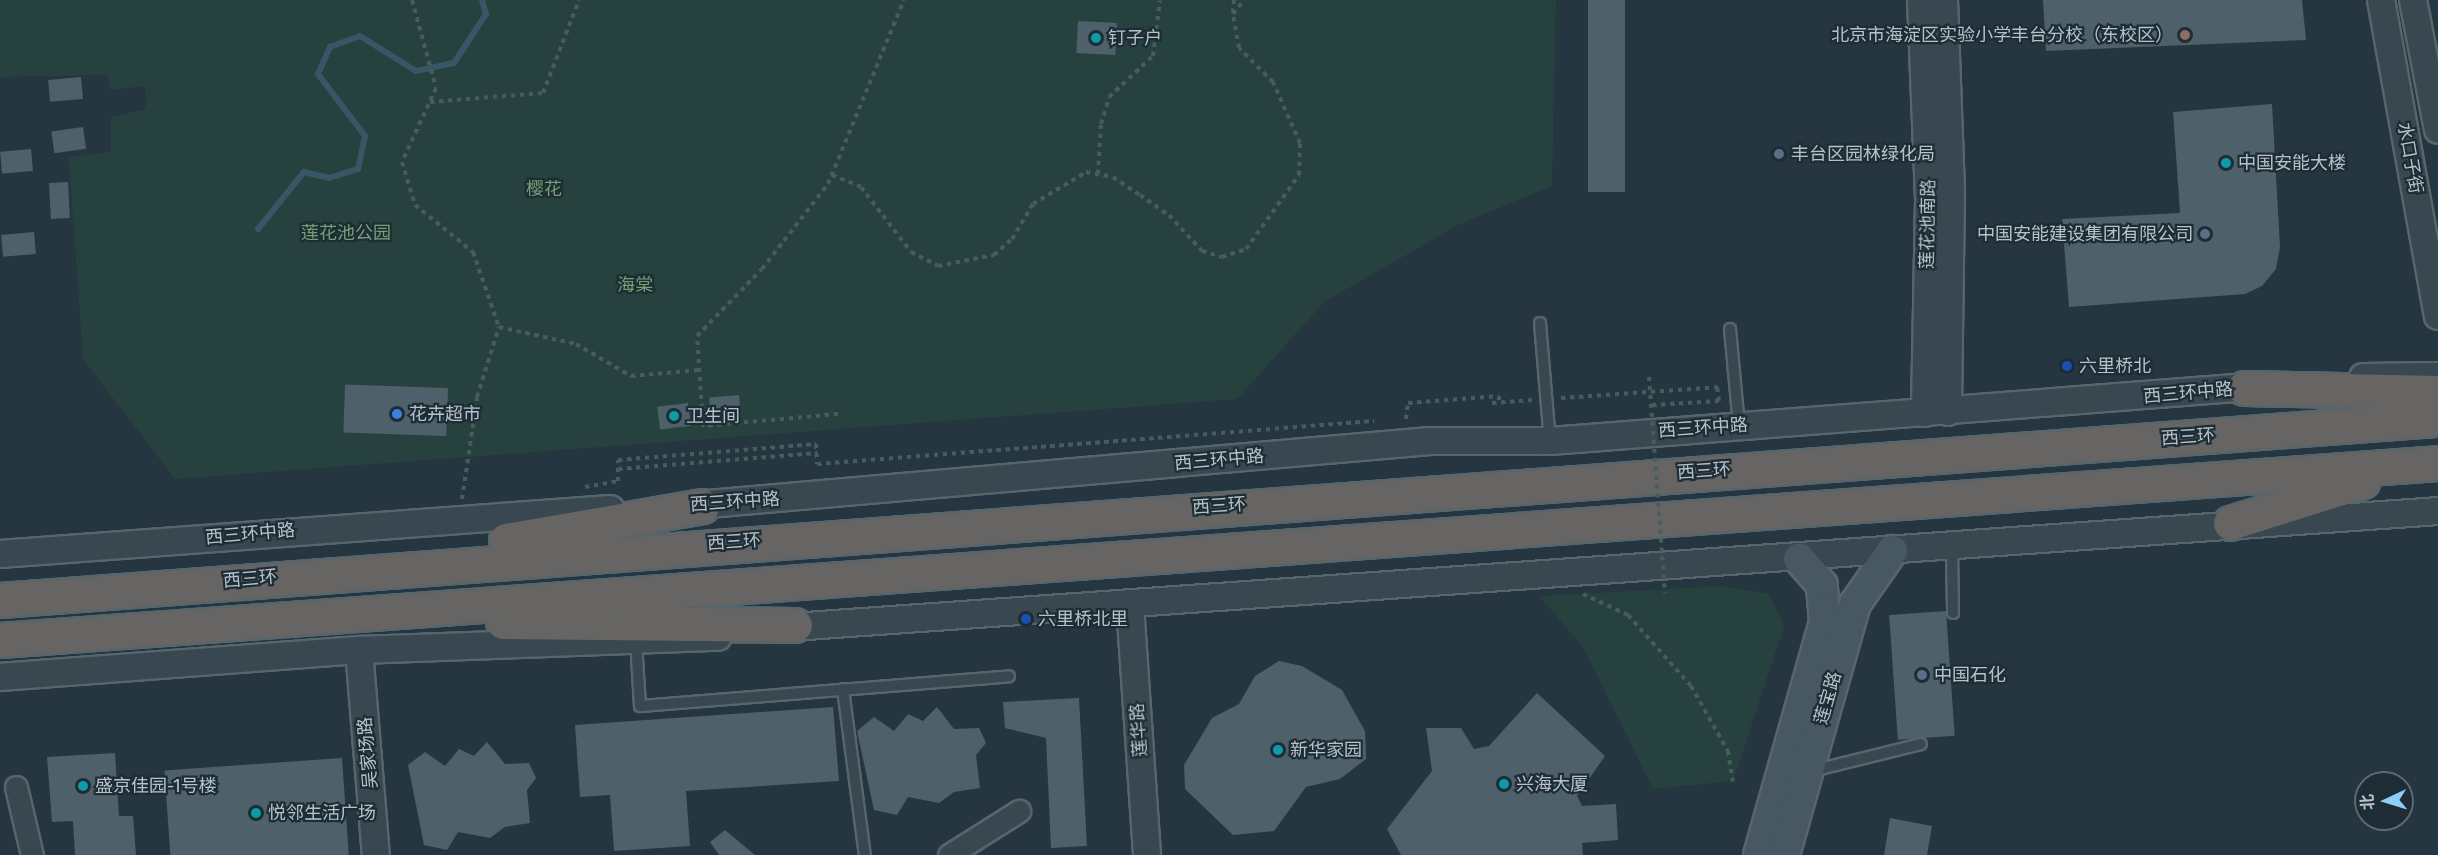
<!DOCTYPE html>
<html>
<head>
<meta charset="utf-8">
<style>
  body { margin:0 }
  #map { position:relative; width:2438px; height:855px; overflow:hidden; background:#253640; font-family:"Fira Sans","Noto Sans SC",sans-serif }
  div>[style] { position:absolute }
  .green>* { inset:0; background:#27413e }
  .stream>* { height:6px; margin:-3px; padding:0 3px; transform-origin:3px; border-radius:3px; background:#395667 }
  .building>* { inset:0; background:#4e616b; transform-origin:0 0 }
  .path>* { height:4px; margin-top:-2px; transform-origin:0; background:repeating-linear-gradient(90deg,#455d5b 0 4.5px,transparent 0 9px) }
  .roads { filter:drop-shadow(2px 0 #57656d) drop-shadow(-2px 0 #57656d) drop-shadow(0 2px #57656d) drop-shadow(0 -2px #57656d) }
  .service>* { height:10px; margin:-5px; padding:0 5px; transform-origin:5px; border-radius:5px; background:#394750 }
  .minor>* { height:21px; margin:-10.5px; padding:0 10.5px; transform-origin:10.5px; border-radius:10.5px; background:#394750 }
  .tertiary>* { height:26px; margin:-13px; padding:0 13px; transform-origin:13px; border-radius:13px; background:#394750 }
  .secondary>* { height:30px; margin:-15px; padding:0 15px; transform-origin:15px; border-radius:15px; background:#475863 }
  .trunk>* { height:33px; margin:-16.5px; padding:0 16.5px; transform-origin:16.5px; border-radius:16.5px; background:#666563 }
  .path-bridge>* { height:4px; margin-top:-2px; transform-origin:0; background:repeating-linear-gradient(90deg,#455d5b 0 4.5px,transparent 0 9px) }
  .dots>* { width:16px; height:16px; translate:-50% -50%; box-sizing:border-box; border:3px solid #1e2d35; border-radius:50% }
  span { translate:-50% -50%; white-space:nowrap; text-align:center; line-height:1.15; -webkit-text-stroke:4.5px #1e2d35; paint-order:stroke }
  .poi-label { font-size:18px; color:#b6c2ca }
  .right { translate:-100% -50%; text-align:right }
  .left { translate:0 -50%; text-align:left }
  .street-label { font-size:18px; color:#b6c2ca }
  .park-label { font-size:18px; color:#74a074 }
  .north { position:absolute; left:2354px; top:771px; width:60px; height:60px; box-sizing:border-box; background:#1e2d35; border:2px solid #5b6971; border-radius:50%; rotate:266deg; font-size:16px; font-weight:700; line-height:24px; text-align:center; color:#b6c2ca }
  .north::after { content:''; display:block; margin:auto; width:21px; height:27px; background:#8dcef9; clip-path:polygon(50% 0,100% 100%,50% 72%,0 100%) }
</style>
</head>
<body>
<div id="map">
  <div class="green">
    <i style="clip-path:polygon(0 0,1556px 0,1552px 186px,1460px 224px,1324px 302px,1237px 399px,175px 479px,83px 359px,69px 157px,111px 152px,111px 117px,146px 109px,145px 86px,111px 90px,107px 75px,0 77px)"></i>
    <i style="clip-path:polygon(1723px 586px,1769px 594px,1784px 626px,1733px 781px,1653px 789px,1583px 647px,1539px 596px)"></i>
  </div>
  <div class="stream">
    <i style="left:258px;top:229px;width:73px;rotate:-51.1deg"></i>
    <i style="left:304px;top:172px;width:26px;rotate:13deg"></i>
    <i style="left:329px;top:178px;width:30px;rotate:-17deg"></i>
    <i style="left:358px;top:169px;width:34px;rotate:-78deg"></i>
    <i style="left:365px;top:136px;width:78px;rotate:-127.2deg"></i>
    <i style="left:318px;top:74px;width:30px;rotate:-66deg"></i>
    <i style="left:330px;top:47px;width:32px;rotate:-20deg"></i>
    <i style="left:360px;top:36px;width:66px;rotate:32deg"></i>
    <i style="left:416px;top:71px;width:39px;rotate:-12deg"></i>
    <i style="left:454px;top:63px;width:59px;rotate:-56.9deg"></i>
    <i style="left:486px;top:14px;width:15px;rotate:-106deg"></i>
  </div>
  <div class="building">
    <i style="left:1588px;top:0;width:37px;height:192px"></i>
    <i style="clip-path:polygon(2043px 0,2302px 0,2306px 40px,2046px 51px)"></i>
    <i style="left:1078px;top:21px;width:39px;height:32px;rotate:3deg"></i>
    <i style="left:81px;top:77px;width:22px;height:33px;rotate:85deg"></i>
    <i style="clip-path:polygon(2272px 104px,2280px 247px,2276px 269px,2262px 286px,2245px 294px,2069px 307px,2062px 219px,2180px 213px,2173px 112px)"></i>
    <i style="left:83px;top:127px;width:22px;height:32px;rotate:82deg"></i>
    <i style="left:31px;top:149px;width:22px;height:31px;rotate:85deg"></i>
    <i style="left:68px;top:182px;width:36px;height:19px;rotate:87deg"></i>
    <i style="left:34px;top:232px;width:22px;height:33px;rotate:85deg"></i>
    <i style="left:448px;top:388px;width:48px;height:103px;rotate:92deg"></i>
    <i style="left:739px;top:395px;width:23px;height:30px;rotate:85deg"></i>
    <i style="left:688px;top:403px;width:23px;height:31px;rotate:83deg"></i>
    <i style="left:1946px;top:611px;width:125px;height:57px;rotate:86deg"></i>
    <i style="clip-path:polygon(1279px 661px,1302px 666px,1342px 690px,1365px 731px,1366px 759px,1340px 779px,1306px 787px,1274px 831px,1233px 835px,1185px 789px,1184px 765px,1212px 718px,1239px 704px,1255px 676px)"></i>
    <i style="clip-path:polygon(1537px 693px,1605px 756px,1577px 796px,1582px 806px,1616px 804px,1618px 840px,1582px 843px,1583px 855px,1401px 855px,1387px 829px,1432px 771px,1426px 728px,1461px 728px,1474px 749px,1489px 746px)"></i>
    <i style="clip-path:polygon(1079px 698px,1087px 846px,1051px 848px,1046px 738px,1005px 728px,1003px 702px)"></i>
    <i style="clip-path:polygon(833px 707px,839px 781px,686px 791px,690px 846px,614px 851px,610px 795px,580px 797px,575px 725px)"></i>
    <i style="clip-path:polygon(937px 707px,954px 729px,979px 728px,986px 743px,976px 755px,980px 788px,954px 792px,939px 803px,908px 797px,897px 815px,874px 810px,857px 731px,874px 717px,894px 731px,908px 714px,923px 721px)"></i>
    <i style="clip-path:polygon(487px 742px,505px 764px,529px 763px,536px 778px,527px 790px,530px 823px,505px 827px,490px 838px,458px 832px,447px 850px,424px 845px,408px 765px,425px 752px,445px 766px,459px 749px,474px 756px)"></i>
    <i style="clip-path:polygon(115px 753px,119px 816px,133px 816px,136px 855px,75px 855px,73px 821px,52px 822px,47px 757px)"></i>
    <i style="left:342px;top:758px;width:97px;height:178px;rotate:86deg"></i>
    <i style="clip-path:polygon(1890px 818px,1932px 826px,1927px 855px,1884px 855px)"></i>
    <i style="clip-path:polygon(725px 830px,755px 855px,719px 855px,710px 842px)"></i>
  </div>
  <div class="path">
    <i style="left:412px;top:0;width:91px;rotate:74.7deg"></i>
    <i style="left:436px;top:88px;width:81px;rotate:114.7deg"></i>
    <i style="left:402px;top:162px;width:45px;rotate:73.2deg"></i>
    <i style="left:415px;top:205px;width:75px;rotate:39deg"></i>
    <i style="left:473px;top:252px;width:79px;rotate:70.9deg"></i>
    <i style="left:499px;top:327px;width:79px;rotate:12.4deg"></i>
    <i style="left:576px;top:344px;width:64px;rotate:30.2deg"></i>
    <i style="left:631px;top:376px;width:68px;rotate:-5deg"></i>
    <i style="left:1233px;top:13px;width:13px;rotate:-86deg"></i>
    <i style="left:430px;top:102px;width:113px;rotate:-4.6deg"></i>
    <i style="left:543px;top:93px;width:100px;rotate:-68.8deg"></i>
    <i style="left:1098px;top:174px;width:50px;rotate:-86.6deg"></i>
    <i style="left:1101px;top:124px;width:28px;rotate:-73deg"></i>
    <i style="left:1109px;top:97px;width:60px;rotate:-43deg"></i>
    <i style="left:1153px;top:56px;width:56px;rotate:-82.9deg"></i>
    <i style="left:832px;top:175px;width:31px;rotate:22deg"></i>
    <i style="left:861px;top:187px;width:82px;rotate:52.4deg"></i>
    <i style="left:911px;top:252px;width:30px;rotate:27deg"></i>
    <i style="left:938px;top:266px;width:57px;rotate:-11.1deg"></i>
    <i style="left:994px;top:255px;width:24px;rotate:-42deg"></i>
    <i style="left:1012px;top:239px;width:41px;rotate:-59deg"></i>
    <i style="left:1033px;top:204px;width:62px;rotate:-31.1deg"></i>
    <i style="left:1086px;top:172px;width:27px;rotate:10deg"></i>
    <i style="left:1113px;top:177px;width:32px;rotate:34deg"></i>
    <i style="left:1140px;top:195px;width:35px;rotate:35deg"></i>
    <i style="left:1169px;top:215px;width:49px;rotate:47.5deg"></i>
    <i style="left:1202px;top:251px;width:21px;rotate:17deg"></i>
    <i style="left:1222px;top:257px;width:25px;rotate:-18deg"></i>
    <i style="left:1246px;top:249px;width:91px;rotate:-54.4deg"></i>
    <i style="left:1299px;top:175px;width:32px;rotate:-88deg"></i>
    <i style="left:1300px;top:143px;width:67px;rotate:-113.9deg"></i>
    <i style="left:1273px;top:82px;width:48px;rotate:-135deg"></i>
    <i style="left:1239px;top:48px;width:35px;rotate:-100deg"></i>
    <i style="left:1233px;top:14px;width:18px;rotate:-52deg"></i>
    <i style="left:1561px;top:398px;width:160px;rotate:-3.9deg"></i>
    <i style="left:1492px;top:403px;width:40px;rotate:-4.3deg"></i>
    <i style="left:1652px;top:405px;width:67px;rotate:-3.4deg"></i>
    <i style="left:1719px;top:401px;width:14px;rotate:-98deg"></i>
    <i style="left:838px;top:414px;width:136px;rotate:174.9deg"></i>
    <i style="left:703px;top:426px;width:90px;rotate:-93.8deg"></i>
    <i style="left:697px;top:336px;width:93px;rotate:-45.9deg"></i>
    <i style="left:762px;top:269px;width:108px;rotate:-52.2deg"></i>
    <i style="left:828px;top:184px;width:199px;rotate:-67.6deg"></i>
    <i style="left:1406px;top:419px;width:16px;rotate:-83deg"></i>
    <i style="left:1408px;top:403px;width:91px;rotate:-4.4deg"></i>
    <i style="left:1499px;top:396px;width:7px;rotate:90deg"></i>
    <i style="left:618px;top:469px;width:200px;rotate:-4.6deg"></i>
    <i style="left:585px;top:487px;width:34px;rotate:-10deg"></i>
    <i style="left:618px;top:481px;width:21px;rotate:-90deg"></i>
    <i style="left:618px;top:460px;width:199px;rotate:-4.6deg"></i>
    <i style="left:816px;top:444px;width:20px;rotate:87deg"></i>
    <i style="left:817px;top:464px;width:559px;rotate:-4.41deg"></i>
    <i style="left:462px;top:499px;width:103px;rotate:-81.6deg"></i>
    <i style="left:477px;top:397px;width:73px;rotate:-72.6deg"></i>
    <i style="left:1583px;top:594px;width:50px;rotate:25deg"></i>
    <i style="left:1628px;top:615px;width:95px;rotate:48.4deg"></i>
    <i style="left:1691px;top:686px;width:75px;rotate:60.4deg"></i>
    <i style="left:1728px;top:751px;width:31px;rotate:81deg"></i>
  </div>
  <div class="roads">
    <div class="service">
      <i style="left:1540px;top:323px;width:118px;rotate:85.2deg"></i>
      <i style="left:1730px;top:329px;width:97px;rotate:84.7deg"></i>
      <i style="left:1952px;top:547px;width:66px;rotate:89.1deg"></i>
      <i style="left:636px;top:642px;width:64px;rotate:86.4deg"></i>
      <i style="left:640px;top:706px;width:370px;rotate:-4.6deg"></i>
      <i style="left:843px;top:689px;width:167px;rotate:82.5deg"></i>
      <i style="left:1812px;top:771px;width:112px;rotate:-13.9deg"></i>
    </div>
    <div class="minor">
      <i style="left:16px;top:787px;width:70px;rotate:76.8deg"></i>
      <i style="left:949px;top:855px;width:83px;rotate:-32.2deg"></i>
    </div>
    <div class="tertiary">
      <i style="left:1921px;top:0;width:201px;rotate:87.7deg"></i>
      <i style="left:1929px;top:201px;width:212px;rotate:91.1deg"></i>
      <i style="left:1944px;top:0;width:193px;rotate:87.9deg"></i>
      <i style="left:1951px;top:193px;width:219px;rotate:90.8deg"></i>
      <i style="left:2381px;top:0;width:321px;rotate:79.8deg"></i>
      <i style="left:2413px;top:0;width:132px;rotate:79.1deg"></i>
      <i style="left:2363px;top:377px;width:75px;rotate:-0.8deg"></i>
      <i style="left:685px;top:506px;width:748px;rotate:-4.99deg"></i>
      <i style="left:1430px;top:441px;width:120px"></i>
      <i style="left:1550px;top:441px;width:713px;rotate:-4.42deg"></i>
      <i style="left:0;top:554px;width:612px;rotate:-4.22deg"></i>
      <i style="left:1130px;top:605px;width:251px;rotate:86.1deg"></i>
      <i style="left:778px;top:628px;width:1664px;rotate:-4.03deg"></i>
      <i style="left:359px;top:650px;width:206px;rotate:85.3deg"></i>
      <i style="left:0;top:677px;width:360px;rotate:-4.3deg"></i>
      <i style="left:359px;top:650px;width:359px;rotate:-2.1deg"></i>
    </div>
    <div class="secondary">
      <i style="left:1759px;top:855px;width:242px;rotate:-74.2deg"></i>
      <i style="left:1825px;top:622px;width:37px;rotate:-95deg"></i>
      <i style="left:1822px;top:585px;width:35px;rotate:-131deg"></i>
      <i style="left:1784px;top:855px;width:261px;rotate:-74.2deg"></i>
      <i style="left:1855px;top:604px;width:65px;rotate:-55.1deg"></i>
    </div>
    <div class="trunk">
      <i style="left:2244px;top:388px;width:194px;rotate:1.2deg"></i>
      <i style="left:2230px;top:523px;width:139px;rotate:-17.5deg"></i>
      <i style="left:506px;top:540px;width:199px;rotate:-9.8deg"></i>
      <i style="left:0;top:600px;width:2445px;rotate:-4.25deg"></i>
      <i style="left:503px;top:622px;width:292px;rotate:0.6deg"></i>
      <i style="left:0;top:640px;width:2444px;rotate:-4.15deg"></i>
    </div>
  </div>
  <div class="path-bridge">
    <i style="left:1649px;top:377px;width:217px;rotate:85.8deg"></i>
  </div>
  <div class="dots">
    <i style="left:2185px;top:35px;background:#8d6e63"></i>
    <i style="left:1096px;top:38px;background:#0f9aa8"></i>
    <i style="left:1779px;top:154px;background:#5c6f8a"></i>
    <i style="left:2226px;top:163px;background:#0f9aa8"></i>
    <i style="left:2205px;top:234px;background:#5c6f8a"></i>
    <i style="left:2067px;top:366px;background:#1a4fb4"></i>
    <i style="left:397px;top:414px;background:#3f7fe0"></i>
    <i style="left:674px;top:416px;background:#0f9aa8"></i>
    <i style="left:1026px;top:619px;background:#1a4fb4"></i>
    <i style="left:1922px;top:675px;background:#5c6f8a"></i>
    <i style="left:1278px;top:750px;background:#0f9aa8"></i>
    <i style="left:1504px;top:784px;background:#0f9aa8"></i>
    <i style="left:83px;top:786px;background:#0f9aa8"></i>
    <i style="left:256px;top:813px;background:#0f9aa8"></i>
  </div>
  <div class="poi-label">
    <span class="right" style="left:2173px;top:35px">北京市海淀区实验小学丰台分校（东校区）</span>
    <span class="left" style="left:1108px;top:38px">钉子户</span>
    <span class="left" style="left:1791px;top:154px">丰台区园林绿化局</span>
    <span class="left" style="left:2238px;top:163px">中国安能大楼</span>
    <span class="right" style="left:2193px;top:234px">中国安能建设集团有限公司</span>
    <span class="left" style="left:2079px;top:366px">六里桥北</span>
    <span class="left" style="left:409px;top:414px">花卉超市</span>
    <span class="left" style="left:686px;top:416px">卫生间</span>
    <span class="left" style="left:1038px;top:619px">六里桥北里</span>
    <span class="left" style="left:1934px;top:675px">中国石化</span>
    <span class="left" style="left:1290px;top:750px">新华家园</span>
    <span class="left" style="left:1516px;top:784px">兴海大厦</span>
    <span class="left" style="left:95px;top:786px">盛京佳园-1号楼</span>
    <span class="left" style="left:268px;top:813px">悦邻生活广场</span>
  </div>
  <div class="street-label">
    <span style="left:2410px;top:158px;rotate:80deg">水口子街</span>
    <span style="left:1928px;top:224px;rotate:-89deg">莲花池南路</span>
    <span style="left:2188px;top:393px;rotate:-5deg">西三环中路</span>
    <span style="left:1703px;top:428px;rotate:-4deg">西三环中路</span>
    <span style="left:2188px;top:437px;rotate:-4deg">西三环</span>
    <span style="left:1219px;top:460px;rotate:-5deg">西三环中路</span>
    <span style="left:1704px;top:471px;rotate:-4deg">西三环</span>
    <span style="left:735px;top:502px;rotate:-4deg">西三环中路</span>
    <span style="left:1219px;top:506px;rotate:-4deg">西三环</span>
    <span style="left:250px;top:534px;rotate:-5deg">西三环中路</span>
    <span style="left:734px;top:542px;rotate:-4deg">西三环</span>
    <span style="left:250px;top:579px;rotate:-5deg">西三环</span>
    <span style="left:1828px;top:698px;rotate:-74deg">莲宝路</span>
    <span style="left:1139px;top:730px;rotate:-94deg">莲华路</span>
    <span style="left:368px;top:753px;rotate:-95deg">吴家场路</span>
  </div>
  <div class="park-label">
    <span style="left:544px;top:189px">樱花</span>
    <span style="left:346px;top:233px">莲花池公园</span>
    <span style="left:635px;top:285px">海棠</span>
  </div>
  <div class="north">北</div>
</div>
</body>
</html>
